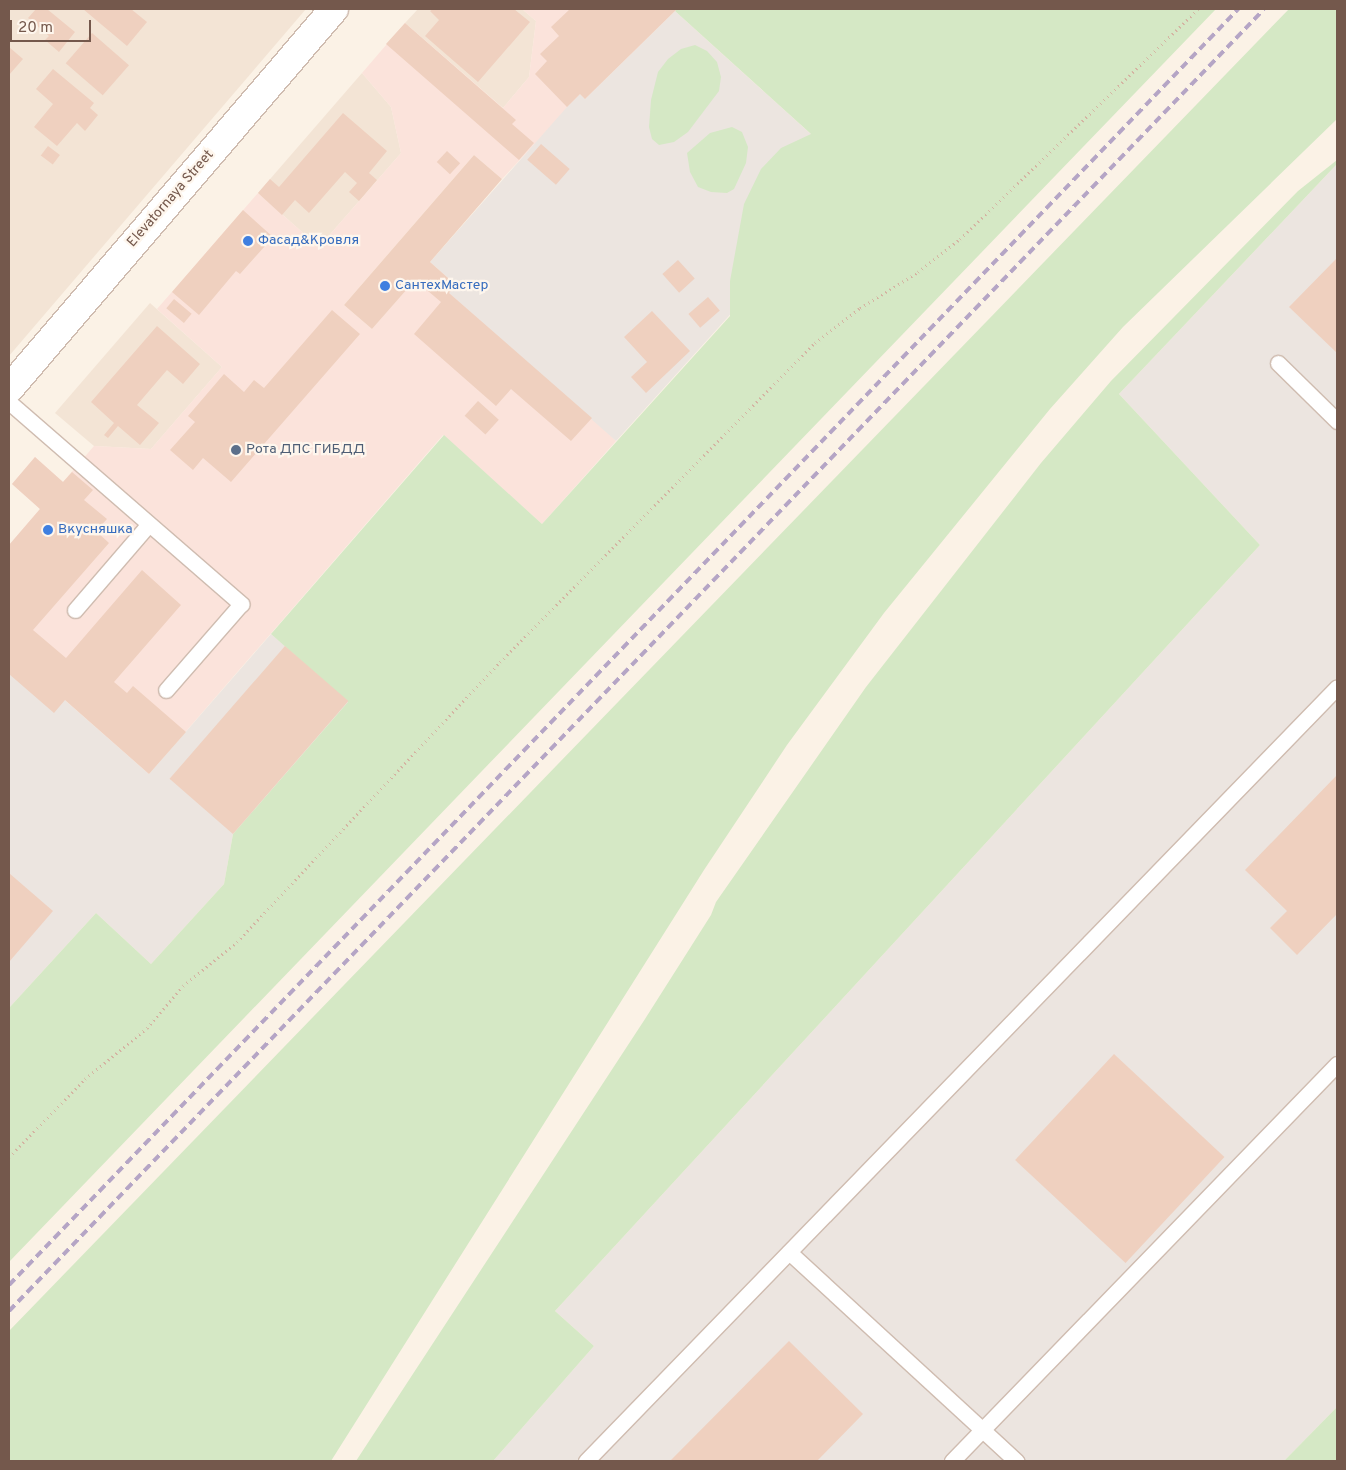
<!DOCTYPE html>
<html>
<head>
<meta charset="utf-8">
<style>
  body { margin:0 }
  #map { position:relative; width:1346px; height:1470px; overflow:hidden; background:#fbf2e6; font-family:Overpass,sans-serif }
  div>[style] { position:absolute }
  .residential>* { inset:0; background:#f3e4d5 }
  .commercial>* { inset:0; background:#fbe3db }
  .industrial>* { inset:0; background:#ece5e0 }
  .green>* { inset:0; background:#d5e8c5 }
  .building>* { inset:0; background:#efd0bf; transform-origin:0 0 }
  .path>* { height:3px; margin-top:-1.5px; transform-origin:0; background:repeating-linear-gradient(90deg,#d4b3a2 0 1px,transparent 0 5px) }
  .roads { filter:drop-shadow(1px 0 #cfbcb0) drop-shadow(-1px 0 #cfbcb0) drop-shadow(0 1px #cfbcb0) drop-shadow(0 -1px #cfbcb0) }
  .service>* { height:15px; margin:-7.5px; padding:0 7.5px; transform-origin:7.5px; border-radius:7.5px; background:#fff }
  .tertiary>* { height:28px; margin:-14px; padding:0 14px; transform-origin:14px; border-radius:14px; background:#fff }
  .rail>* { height:4px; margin-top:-2px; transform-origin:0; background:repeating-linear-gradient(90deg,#b5a5c5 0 8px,transparent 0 13px) }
  .dots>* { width:14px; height:14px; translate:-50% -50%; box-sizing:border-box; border:2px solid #fef6ed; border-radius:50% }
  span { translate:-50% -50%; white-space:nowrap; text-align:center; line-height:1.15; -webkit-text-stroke:4.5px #fef6ed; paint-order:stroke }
  .street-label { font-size:14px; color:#74584c }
  .shop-label { font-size:14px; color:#366cbe }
  .left { translate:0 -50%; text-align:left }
  .service-label { font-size:14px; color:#4e5e75 }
  .frame { position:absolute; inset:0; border:10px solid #74584c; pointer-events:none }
  .scale { position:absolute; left:10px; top:20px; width:81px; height:22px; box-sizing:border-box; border:2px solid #74584c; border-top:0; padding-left:6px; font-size:15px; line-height:18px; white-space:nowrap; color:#74584c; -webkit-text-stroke:4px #fef6ed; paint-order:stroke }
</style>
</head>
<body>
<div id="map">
  <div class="residential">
    <i style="clip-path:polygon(9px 9px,306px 9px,9px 356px)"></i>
    <i style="clip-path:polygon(418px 9px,522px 9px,536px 21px,529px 77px,503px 108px,405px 23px)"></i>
    <i style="clip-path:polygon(362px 73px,391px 107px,401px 153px,319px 247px,258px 193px)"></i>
    <i style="clip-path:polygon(150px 303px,222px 367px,151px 449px,94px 446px,55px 413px)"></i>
  </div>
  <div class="commercial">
    <i style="clip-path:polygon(522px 9px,677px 9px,585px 99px,581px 95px,502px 179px,474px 155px,344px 305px,372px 329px,430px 262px,616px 441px,542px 524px,443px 435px,149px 774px,9px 651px,9px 545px,40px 509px,12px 484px,35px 457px,63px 482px,94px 446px,151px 449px,222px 367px,157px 309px,258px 193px,319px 247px,401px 153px,391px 107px,362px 73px,405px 23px,503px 108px,529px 77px,536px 21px)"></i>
  </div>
  <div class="industrial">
    <i style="clip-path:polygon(675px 11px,856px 175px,616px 441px,449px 293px,456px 285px,430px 262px,567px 107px,580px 94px,585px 99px)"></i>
    <i style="clip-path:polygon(1337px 164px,1337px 1407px,1284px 1461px,493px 1461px,594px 1346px,555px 1311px,1260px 545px,1119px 394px)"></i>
    <i style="clip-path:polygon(271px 634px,349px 701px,233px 834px,224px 884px,151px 964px,96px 913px,9px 1008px,9px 651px,149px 774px)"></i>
  </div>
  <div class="green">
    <i style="clip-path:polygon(677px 9px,1216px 9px,9px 1262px,9px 1008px,96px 913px,151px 964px,224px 884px,233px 834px,348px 702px,271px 634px,444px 435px,542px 524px,730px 316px,730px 281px,744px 204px,761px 169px,781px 148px,811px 134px,675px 11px)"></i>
    <i style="clip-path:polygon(1289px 9px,1337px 9px,1337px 119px,1123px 327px,1050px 409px,884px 613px,787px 745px,704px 870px,331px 1461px,9px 1461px,9px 1331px)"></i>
    <i style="clip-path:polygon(695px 45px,707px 51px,717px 62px,721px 77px,719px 91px,688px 132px,674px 142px,659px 145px,652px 139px,649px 127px,651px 100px,658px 72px,668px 59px,681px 49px)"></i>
    <i style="clip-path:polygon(732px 127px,742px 132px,748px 147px,746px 163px,734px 189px,727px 193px,711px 192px,698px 187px,690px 172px,687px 153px,710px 133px)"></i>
    <i style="clip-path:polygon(1337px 160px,1337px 164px,1119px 394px,1260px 545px,555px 1311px,594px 1346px,493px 1461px,356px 1461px,645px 1019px,711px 915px,716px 902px,866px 687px,1041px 463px,1111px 381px,1298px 191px)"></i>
    <i style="clip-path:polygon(1337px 1407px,1337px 1461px,1284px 1461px)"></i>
  </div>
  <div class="building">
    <i style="clip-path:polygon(36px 9px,47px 9px,75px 32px,59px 52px,45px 40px,49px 36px,28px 18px)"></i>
    <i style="clip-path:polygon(83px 9px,131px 9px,147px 22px,127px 46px)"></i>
    <i style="clip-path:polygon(433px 9px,514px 9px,530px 22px,478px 82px,425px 36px,439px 20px,430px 11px)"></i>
    <i style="clip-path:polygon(570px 9px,677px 9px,585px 99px,580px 94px,567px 107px,535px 74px,547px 61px,540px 54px,559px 36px,551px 27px)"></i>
    <i style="clip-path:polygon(405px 23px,516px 120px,512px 124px,534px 143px,519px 160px,386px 44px)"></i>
    <i style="left:92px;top:33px;width:49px;height:40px;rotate:41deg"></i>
    <i style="clip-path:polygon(9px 47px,23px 59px,9px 75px)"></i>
    <i style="clip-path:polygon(53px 69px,94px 103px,90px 108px,98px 115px,85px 131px,77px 123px,57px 146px,34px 127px,53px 104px,36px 89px)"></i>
    <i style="clip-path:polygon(343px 113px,387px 151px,369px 173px,377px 180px,359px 201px,349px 192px,357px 183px,345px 172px,309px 213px,295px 200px,282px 215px,258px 193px,270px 179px,279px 187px)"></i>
    <i style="left:541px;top:144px;width:38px;height:21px;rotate:41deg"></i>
    <i style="left:48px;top:146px;width:15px;height:12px;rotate:37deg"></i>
    <i style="left:447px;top:151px;width:18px;height:15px;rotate:43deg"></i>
    <i style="clip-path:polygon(474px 155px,502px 179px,430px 262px,456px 285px,449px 293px,592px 418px,571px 441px,511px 389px,496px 406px,414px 334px,441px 302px,415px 280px,372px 329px,344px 305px)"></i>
    <i style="clip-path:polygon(243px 210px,273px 237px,240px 274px,236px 271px,199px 315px,172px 292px)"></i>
    <i style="clip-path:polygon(1337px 258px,1337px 353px,1289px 307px)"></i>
    <i style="left:678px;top:260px;width:25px;height:21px;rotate:48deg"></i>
    <i style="left:708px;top:297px;width:18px;height:26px;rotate:49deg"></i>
    <i style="left:174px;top:299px;width:23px;height:12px;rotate:40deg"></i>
    <i style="clip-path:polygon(332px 310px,360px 334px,231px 482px,203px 458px,193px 470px,170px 450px,195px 422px,188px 416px,224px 374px,244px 392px,254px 380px,264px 388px)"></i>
    <i style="clip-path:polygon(652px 311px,690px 351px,646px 393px,631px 377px,647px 362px,624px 337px)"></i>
    <i style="clip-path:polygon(157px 326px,200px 364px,183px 384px,167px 370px,137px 405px,159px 423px,140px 445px,118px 426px,108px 438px,104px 435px,114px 423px,91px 402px)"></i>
    <i style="left:478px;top:401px;width:28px;height:20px;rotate:42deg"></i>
    <i style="clip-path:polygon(35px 457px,63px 482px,72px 472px,93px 490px,84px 500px,107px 519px,96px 531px,109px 543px,33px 630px,66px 658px,142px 570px,181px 605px,114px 682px,127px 693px,133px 686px,186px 732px,149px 774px,65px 700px,54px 713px,9px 674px,9px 545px,40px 509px,12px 484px)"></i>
    <i style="left:285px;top:646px;width:84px;height:176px;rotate:41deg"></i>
    <i style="clip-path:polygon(1337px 775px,1337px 914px,1297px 955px,1270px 928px,1287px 911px,1245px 870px)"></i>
    <i style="clip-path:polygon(9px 873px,53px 911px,9px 962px)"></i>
    <i style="left:1114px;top:1054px;width:151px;height:145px;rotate:43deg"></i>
    <i style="clip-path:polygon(789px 1341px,863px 1414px,817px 1461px,670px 1461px)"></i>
  </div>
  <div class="path">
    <i style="left:9px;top:1157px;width:109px;rotate:-45.7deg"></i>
    <i style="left:85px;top:1079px;width:80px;rotate:-39.4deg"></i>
    <i style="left:147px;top:1028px;width:55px;rotate:-49.4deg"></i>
    <i style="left:183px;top:986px;width:70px;rotate:-39.2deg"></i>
    <i style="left:237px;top:942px;width:384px;rotate:-46.8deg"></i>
    <i style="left:500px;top:662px;width:448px;rotate:-45.4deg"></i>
    <i style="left:815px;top:343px;width:57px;rotate:-37.9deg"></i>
    <i style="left:860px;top:308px;width:68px;rotate:-31.8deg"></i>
    <i style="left:918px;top:272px;width:53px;rotate:-38.2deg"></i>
    <i style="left:960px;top:239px;width:331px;rotate:-44deg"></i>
  </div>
  <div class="roads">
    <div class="service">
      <i style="left:1278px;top:363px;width:83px;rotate:44.5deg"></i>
      <i style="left:9px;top:402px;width:308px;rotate:41deg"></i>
      <i style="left:241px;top:604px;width:114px;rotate:131.1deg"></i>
      <i style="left:75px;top:610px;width:113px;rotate:-49.3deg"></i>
      <i style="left:789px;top:1252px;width:309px;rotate:42.6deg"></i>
      <i style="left:586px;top:1461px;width:1078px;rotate:-45.86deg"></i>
      <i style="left:952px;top:1461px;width:553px;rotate:-45.88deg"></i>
    </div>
    <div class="tertiary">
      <i style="left:9px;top:389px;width:500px;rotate:-49.46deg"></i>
    </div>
  </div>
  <div class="rail">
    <i style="left:9px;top:1285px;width:1772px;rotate:-46.07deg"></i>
    <i style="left:9px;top:1311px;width:1808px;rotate:-46.05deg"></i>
  </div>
  <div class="dots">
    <i style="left:248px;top:241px;background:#3f7fe0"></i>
    <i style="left:385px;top:286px;background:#3f7fe0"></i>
    <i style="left:236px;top:450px;background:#5c6f8a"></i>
    <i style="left:48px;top:530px;background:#3f7fe0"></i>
  </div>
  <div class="street-label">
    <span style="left:171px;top:199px;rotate:-49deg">Elevatornaya Street</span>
  </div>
  <div class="shop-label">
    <span class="left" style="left:258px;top:241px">Фасад&amp;Кровля</span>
    <span class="left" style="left:395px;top:286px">СантехМастер</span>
    <span class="left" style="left:58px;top:530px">Вкусняшка</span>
  </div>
  <div class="service-label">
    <span class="left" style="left:246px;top:450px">Рота ДПС ГИБДД</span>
  </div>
  <div class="frame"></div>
  <div class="scale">20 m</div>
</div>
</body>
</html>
